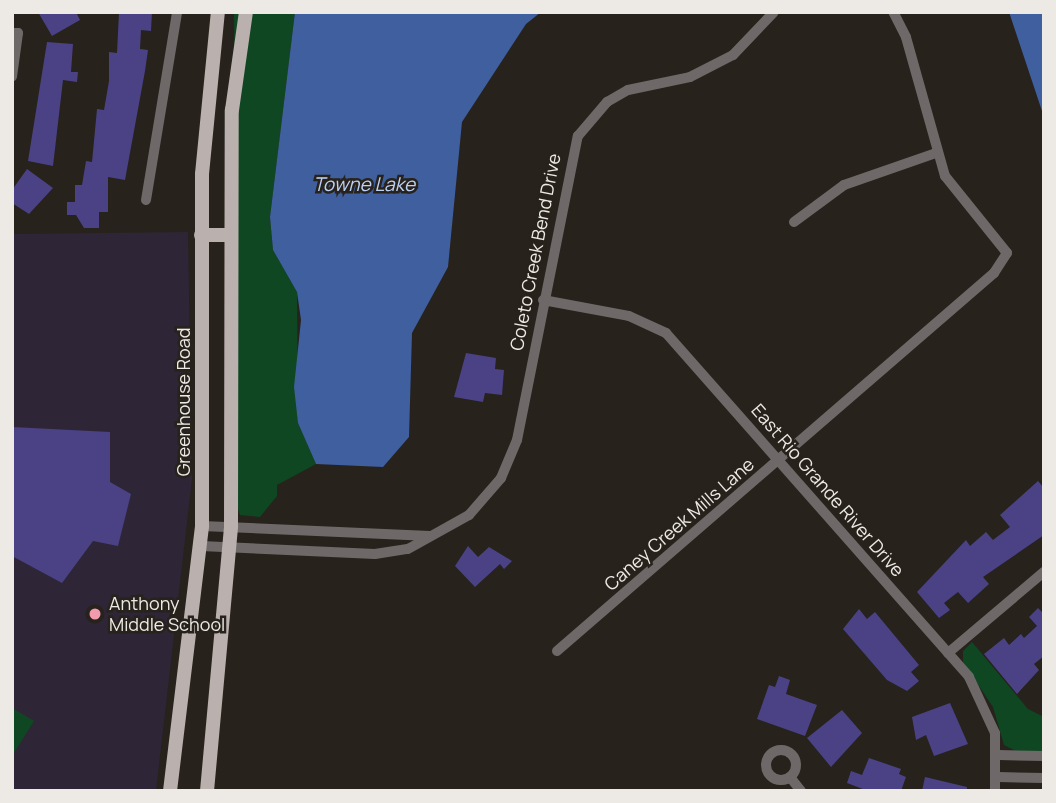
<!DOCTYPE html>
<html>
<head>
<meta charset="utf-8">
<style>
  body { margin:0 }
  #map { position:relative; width:1056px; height:803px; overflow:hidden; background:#27221b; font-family:Manrope,sans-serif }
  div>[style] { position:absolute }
  .education>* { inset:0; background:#2e2636 }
  .green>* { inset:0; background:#0f4723 }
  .water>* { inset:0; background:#3f5f9e }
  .building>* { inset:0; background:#4a4285 }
  .minor>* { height:10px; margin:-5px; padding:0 5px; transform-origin:5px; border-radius:5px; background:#6e6968 }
  .minor>.ring { margin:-5px; padding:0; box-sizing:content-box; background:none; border:10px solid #6e6968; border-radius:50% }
  .major>* { height:14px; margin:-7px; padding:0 7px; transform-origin:7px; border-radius:7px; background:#bab0ad }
  .dots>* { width:19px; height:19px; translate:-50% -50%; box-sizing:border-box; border:4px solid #27221b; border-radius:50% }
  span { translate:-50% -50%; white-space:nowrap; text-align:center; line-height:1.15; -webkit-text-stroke:5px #27221b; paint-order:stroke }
  .street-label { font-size:18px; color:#edeae5 }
  .poi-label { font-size:18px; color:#edeae5 }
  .left { translate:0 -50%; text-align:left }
  .water-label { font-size:19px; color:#bdd1f6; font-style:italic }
  .frame { position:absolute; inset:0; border:14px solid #edeae5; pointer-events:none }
</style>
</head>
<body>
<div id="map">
  <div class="education">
    <i style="clip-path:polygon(188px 232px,192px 479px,156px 791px,12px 791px,12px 234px)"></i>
  </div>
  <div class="green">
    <i style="clip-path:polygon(234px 12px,295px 12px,270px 217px,273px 250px,297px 292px,298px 423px,316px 464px,277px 485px,277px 496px,260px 517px,240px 515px,238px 509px)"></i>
    <i style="clip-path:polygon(972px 642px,1028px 709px,1044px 717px,1044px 751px,1016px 751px,1004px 745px,993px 707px,963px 662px,963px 651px)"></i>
    <i style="clip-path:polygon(12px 708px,34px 721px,12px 756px)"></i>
  </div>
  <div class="water">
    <i style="clip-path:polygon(295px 12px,541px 12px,526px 24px,462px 122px,448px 267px,412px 333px,409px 437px,383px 467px,316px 464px,298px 423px,294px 387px,301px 320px,297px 292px,273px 250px,270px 217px)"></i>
    <i style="clip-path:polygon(1009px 12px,1044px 12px,1044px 117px)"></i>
  </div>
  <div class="building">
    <i style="clip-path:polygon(38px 12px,76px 12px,80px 20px,52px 36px)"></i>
    <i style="clip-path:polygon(119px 12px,152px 12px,151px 31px,141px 30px,140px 49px,148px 50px,145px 71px,125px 180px,108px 177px,108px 212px,99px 212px,99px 228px,84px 228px,76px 215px,67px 215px,67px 202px,75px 202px,75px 185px,82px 185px,86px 161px,92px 162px,97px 109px,104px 110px,109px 81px,109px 52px,117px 53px)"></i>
    <i style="clip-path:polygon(47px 42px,73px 44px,71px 72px,78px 72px,77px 82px,63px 80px,53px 166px,28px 161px)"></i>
    <i style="clip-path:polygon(27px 169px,53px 188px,29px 214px,12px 203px,12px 190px)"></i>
    <i style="clip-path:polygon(466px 353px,496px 358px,495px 369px,504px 370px,502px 395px,485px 393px,483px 402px,454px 397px)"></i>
    <i style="clip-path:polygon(12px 427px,110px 432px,110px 482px,131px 494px,118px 546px,93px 541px,62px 583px,12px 556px)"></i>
    <i style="clip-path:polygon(1038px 481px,1044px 488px,1044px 535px,983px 577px,989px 584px,968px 603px,958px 592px,944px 603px,950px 610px,939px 618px,917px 592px,966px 540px,970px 546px,986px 532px,993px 540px,1010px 527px,1000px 515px)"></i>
    <i style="clip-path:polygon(468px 546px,478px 557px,489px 547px,512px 561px,504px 569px,500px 564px,475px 587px,455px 566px)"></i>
    <i style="clip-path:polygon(1038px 608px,1044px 614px,1044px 656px,1034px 664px,1039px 670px,1017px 694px,984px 654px,1004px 638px,1009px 645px,1021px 634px,1024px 638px,1037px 626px,1029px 617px)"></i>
    <i style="clip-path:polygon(859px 609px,867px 619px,875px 612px,919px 665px,911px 672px,919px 681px,907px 691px,887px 680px,843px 629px)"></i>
    <i style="clip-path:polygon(779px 676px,790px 680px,786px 694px,817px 705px,805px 736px,757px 719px,769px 685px,775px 687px)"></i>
    <i style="clip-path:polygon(950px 703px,968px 744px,934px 756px,926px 735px,916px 740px,912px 717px)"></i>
    <i style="clip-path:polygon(842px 710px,862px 733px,831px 767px,807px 738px)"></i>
    <i style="clip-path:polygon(869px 758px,901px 769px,899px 774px,906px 777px,901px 791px,868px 791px,847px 783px,851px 771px,862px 775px)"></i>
    <i style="clip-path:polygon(925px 777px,967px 787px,967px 791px,922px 791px)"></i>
  </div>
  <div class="minor">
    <i style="left:12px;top:33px;width:6px"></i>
    <i style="left:18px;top:33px;width:44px;rotate:97.8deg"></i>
    <i style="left:146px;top:200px;width:191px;rotate:-80.6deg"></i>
    <i style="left:794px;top:222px;width:62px;rotate:-36.5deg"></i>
    <i style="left:844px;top:185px;width:97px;rotate:-19.2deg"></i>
    <i style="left:543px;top:300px;width:87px;rotate:10.5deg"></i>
    <i style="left:629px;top:316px;width:41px;rotate:24.7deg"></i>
    <i style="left:666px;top:333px;width:458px;rotate:48.6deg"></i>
    <i style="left:969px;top:677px;width:62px;rotate:65.1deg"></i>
    <i style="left:995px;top:733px;width:58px;rotate:90deg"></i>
    <i style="left:202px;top:526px;width:228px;rotate:2.5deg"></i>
    <i style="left:201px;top:546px;width:174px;rotate:2.6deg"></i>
    <i style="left:375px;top:554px;width:33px;rotate:-9deg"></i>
    <i style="left:408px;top:549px;width:70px;rotate:-29.1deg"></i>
    <i style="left:469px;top:515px;width:49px;rotate:-49.1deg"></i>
    <i style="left:501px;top:478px;width:41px;rotate:-67.2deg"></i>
    <i style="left:517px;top:440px;width:310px;rotate:-78.7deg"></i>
    <i style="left:578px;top:136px;width:45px;rotate:-49.5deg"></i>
    <i style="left:607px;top:102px;width:24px;rotate:-30deg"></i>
    <i style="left:628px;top:90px;width:63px;rotate:-11.8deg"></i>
    <i style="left:690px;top:77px;width:48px;rotate:-27.1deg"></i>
    <i style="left:733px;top:55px;width:59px;rotate:-46.4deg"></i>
    <i style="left:557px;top:651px;width:578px;rotate:-40.86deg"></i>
    <i style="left:994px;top:273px;width:24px;rotate:-57deg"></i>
    <i style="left:1007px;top:253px;width:99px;rotate:-128.8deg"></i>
    <i style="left:945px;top:176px;width:144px;rotate:-105.7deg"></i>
    <i style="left:906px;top:37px;width:28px;rotate:-117deg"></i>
    <i style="left:948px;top:653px;width:126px;rotate:-40.2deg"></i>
    <i class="ring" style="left:766px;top:750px;width:20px;height:20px"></i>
    <i style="left:999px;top:755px;width:45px;rotate:1.3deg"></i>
    <i style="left:790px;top:777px;width:18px;rotate:52deg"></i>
    <i style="left:998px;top:777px;width:46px;rotate:1.2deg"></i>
  </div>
  <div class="major">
    <i style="left:201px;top:235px;width:29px"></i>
    <i style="left:170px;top:791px;width:267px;rotate:-83.1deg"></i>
    <i style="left:202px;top:526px;width:352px;rotate:-90deg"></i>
    <i style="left:202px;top:174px;width:163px;rotate:-84.4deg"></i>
    <i style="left:207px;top:791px;width:266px;rotate:-84.8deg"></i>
    <i style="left:231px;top:526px;width:416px;rotate:-89.9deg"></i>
    <i style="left:232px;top:110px;width:99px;rotate:-81.9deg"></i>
  </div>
  <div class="dots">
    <i style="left:95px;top:614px;background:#f29aae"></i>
  </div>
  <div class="street-label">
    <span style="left:535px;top:252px;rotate:-79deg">Coleto Creek Bend Drive</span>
    <span style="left:183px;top:402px;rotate:-90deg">Greenhouse Road</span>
    <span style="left:828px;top:490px;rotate:49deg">East Rio Grande River Drive</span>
    <span style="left:679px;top:524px;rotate:-41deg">Caney Creek Mills Lane</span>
  </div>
  <div class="poi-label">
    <span class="left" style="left:109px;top:614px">Anthony<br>Middle School</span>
  </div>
  <div class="water-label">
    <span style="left:364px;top:185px">Towne Lake</span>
  </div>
  <div class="frame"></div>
</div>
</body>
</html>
